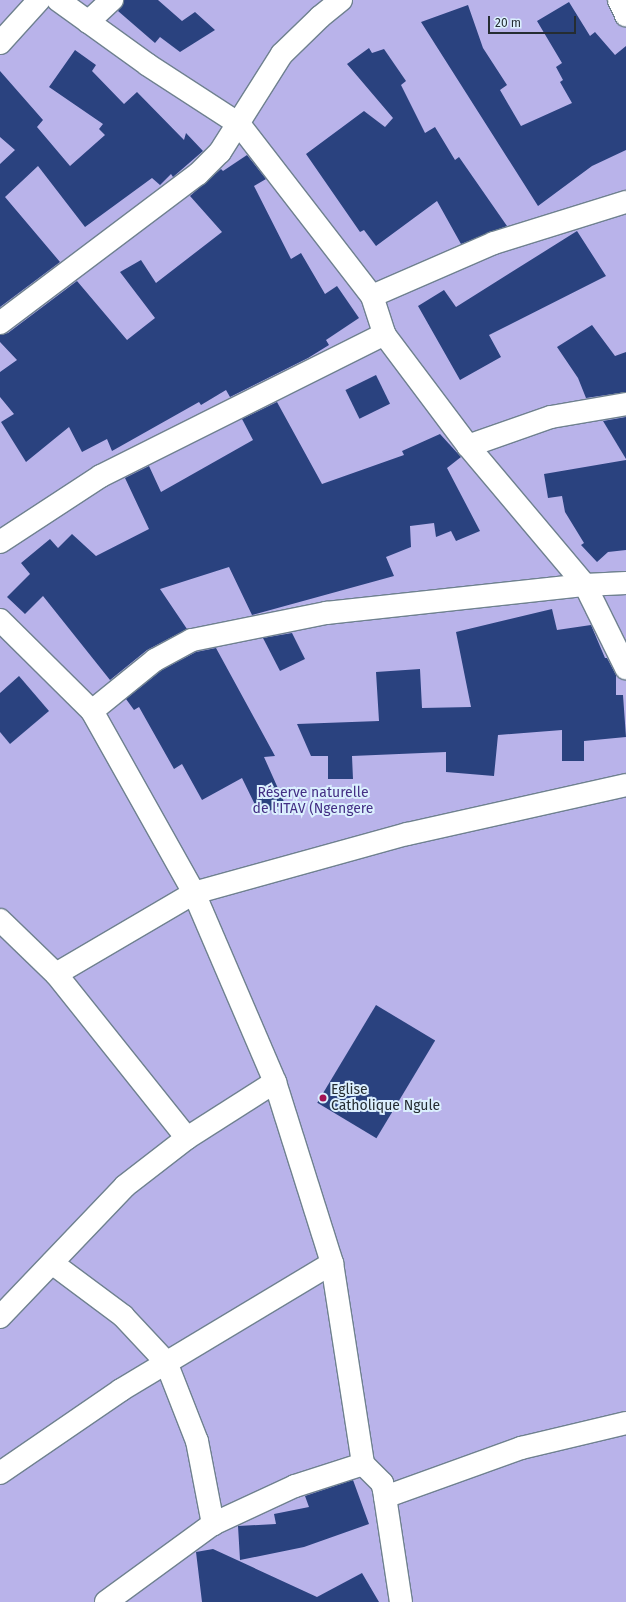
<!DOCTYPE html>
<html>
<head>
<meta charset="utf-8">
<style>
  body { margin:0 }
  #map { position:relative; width:626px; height:1602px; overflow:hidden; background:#dbeffe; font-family:"Fira Sans",sans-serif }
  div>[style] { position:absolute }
  .green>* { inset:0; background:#b9b3ea; transform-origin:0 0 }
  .building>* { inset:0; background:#2a427f; transform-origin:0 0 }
  .roads { filter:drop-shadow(1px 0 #6f818f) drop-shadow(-1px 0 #6f818f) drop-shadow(0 1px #6f818f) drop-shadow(0 -1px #6f818f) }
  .minor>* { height:22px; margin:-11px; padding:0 11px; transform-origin:11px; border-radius:11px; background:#fff }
  .dots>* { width:11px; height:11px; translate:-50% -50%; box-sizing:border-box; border:2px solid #dbeffe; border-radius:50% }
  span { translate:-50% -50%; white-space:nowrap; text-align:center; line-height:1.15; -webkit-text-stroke:4px #dbeffe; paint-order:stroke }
  .park-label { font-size:14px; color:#432e84 }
  .poi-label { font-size:14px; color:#252d32 }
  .left { translate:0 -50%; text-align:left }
  .scale { position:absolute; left:488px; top:16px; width:88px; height:18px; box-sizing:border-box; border:2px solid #252d32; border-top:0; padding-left:5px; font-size:12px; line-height:14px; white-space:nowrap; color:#252d32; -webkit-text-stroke:3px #dbeffe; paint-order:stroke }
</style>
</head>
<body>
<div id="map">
  <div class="green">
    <i style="left:0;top:0;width:626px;height:1602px"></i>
  </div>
  <div class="building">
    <i style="clip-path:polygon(124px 0,158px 0,182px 21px,195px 12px,215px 30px,180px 52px,160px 37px,155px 43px,118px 11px)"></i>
    <i style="clip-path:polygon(569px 2px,590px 36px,595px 32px,615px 55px,626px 46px,626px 150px,592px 166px,538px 206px,421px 22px,468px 5px,483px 48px,507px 85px,500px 90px,521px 126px,572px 103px,560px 82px,563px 80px,556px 67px,562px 63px,537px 21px)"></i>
    <i style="clip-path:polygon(369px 48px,372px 53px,384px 49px,406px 81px,401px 85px,425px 133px,435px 127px,455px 160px,459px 157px,507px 226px,461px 244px,437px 201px,376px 246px,364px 230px,360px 232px,306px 154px,364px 111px,385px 127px,393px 118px,347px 64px)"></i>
    <i style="clip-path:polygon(75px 50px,96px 65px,92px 71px,124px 104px,137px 92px,184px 140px,186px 133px,203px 151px,173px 177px,171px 174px,160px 185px,152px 178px,85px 227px,38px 166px,5px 197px,60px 262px,0 307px,0 164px,15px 150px,0 137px,0 71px,43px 120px,37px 127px,70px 166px,105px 135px,99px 129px,103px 124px,49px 87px)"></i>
    <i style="clip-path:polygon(247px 155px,266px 179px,254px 186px,291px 259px,301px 253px,325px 294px,337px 286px,359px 318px,326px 340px,329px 345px,308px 358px,230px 397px,226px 390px,201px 405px,199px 402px,112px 451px,107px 439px,82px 452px,69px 427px,26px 462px,1px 422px,14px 414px,0 397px,0 372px,17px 360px,0 342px,0 335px,8px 333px,77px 281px,127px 340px,155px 318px,120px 272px,141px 260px,156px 283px,222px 232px,190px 196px,221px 169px,223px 171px)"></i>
    <i style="clip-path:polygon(577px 231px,606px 276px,489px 335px,501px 357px,460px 380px,418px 306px,444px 290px,456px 307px)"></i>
    <i style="clip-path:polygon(592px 325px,615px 356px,626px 352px,626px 392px,586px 398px,578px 378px,557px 347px)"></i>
    <i style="left:376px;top:375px;width:32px;height:34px;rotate:64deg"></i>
    <i style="clip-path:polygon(277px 402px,322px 484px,404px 455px,402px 451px,440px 434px,461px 457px,447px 468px,480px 531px,456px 541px,451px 531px,436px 537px,434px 523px,410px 526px,411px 547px,386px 557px,394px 576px,252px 615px,229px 567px,160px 589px,187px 629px,147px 650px,110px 680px,43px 596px,25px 614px,7px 597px,30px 574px,21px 563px,50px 539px,58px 548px,72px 534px,96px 556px,149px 529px,125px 478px,149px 466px,161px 492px,253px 440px,242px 419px)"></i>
    <i style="clip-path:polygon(626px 417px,626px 459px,603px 421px)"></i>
    <i style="clip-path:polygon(626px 460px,626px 550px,608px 552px,597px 562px,581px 545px,584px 543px,565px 512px,562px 496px,548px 498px,544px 474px)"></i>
    <i style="clip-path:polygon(552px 609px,557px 630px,591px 625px,605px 658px,607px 658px,616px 675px,616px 695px,623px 695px,626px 737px,584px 741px,584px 761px,562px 761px,562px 730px,498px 735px,494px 776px,446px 772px,446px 752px,352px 756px,353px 779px,328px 779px,328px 756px,311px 756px,297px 724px,379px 721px,376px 672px,420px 669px,422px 708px,471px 707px,456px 632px)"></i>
    <i style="clip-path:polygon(292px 633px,305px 659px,280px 671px,263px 638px)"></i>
    <i style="clip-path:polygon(216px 648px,275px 756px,264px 757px,285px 804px,260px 815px,242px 778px,202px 800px,182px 764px,174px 769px,139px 707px,134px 710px,126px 699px,162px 670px,196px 652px)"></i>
    <i style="clip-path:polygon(19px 676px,49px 711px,10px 744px,0 732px,0 693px)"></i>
    <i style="left:376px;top:1005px;width:69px;height:114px;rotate:31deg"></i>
    <i style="clip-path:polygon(353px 1480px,369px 1524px,304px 1547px,240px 1560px,238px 1526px,276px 1524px,274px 1514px,309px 1507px,305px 1496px)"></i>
    <i style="clip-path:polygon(213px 1549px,317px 1597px,362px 1573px,379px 1602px,202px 1602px,196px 1552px)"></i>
  </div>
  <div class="roads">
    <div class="minor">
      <i style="left:58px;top:0;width:111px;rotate:35.8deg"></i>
      <i style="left:148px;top:65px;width:108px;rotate:33deg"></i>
      <i style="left:239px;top:124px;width:217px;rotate:52.3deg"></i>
      <i style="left:372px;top:296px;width:40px;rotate:72deg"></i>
      <i style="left:384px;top:334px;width:140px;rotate:53.1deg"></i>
      <i style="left:468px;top:446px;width:182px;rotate:49.9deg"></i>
      <i style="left:585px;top:585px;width:93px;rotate:63.7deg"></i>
      <i style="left:619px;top:0;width:17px;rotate:65deg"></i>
      <i style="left:88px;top:22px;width:33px;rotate:-43deg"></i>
      <i style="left:0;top:43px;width:58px;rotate:-47.8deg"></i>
      <i style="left:372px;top:296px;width:133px;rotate:-23.5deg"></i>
      <i style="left:494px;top:243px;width:138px;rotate:-17.3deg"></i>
      <i style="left:0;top:323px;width:248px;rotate:-37deg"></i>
      <i style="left:198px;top:174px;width:31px;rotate:-45deg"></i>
      <i style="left:220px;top:152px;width:116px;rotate:-57.7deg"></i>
      <i style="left:282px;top:54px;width:53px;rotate:-44.2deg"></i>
      <i style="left:320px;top:17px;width:27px;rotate:-39deg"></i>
      <i style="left:468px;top:446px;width:88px;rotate:-19.3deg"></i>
      <i style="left:551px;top:417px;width:76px;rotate:-9.8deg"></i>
      <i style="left:0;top:542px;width:121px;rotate:-33.2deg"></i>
      <i style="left:101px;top:476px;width:317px;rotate:-26.6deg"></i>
      <i style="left:0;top:620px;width:129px;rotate:44.7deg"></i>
      <i style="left:92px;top:711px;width:209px;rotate:60.7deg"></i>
      <i style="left:194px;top:893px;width:206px;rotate:66.8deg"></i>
      <i style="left:275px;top:1082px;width:190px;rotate:72.5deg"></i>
      <i style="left:332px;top:1263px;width:203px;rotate:81.2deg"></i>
      <i style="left:363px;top:1464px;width:27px;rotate:45deg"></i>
      <i style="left:382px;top:1483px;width:7px;rotate:74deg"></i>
      <i style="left:384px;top:1490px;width:113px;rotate:81.4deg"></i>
      <i style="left:92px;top:711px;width:81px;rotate:-39deg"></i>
      <i style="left:155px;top:660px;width:42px;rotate:-28.4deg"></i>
      <i style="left:192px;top:640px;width:137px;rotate:-11.4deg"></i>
      <i style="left:326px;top:613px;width:261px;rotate:-6.2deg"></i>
      <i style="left:585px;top:585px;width:41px;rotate:-2.8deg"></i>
      <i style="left:0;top:920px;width:78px;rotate:44deg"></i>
      <i style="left:56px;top:974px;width:210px;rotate:51.4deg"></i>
      <i style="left:56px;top:974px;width:160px;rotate:-30.4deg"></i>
      <i style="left:194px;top:893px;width:221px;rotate:-15.5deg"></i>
      <i style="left:407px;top:834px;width:224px;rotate:-12.6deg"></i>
      <i style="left:52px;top:1263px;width:89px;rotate:36.7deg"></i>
      <i style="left:123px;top:1316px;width:63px;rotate:46.9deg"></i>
      <i style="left:166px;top:1362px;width:85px;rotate:68.6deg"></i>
      <i style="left:197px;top:1441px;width:85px;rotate:79.1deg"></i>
      <i style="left:0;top:1317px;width:181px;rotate:-46.3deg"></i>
      <i style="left:125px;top:1186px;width:78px;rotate:-37.7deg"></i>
      <i style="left:187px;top:1138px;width:104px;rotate:-32.5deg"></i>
      <i style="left:0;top:1473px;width:147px;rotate:-34.4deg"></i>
      <i style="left:121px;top:1390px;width:246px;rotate:-31deg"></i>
      <i style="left:385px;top:1497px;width:145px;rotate:-19.8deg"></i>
      <i style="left:521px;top:1448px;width:108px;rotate:-13.4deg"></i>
      <i style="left:106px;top:1602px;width:132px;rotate:-36.1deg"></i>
      <i style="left:213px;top:1524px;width:90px;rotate:-24.9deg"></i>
      <i style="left:295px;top:1486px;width:71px;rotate:-17.9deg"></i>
    </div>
  </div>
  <div class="dots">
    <i style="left:323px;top:1098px;background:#a31254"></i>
  </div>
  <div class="park-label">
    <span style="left:313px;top:801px">Réserve naturelle<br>de l'ITAV (Ngengere</span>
  </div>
  <div class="poi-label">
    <span class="left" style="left:331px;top:1098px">Eglise<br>Catholique Ngule</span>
  </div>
  <div class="scale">20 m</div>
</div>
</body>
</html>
